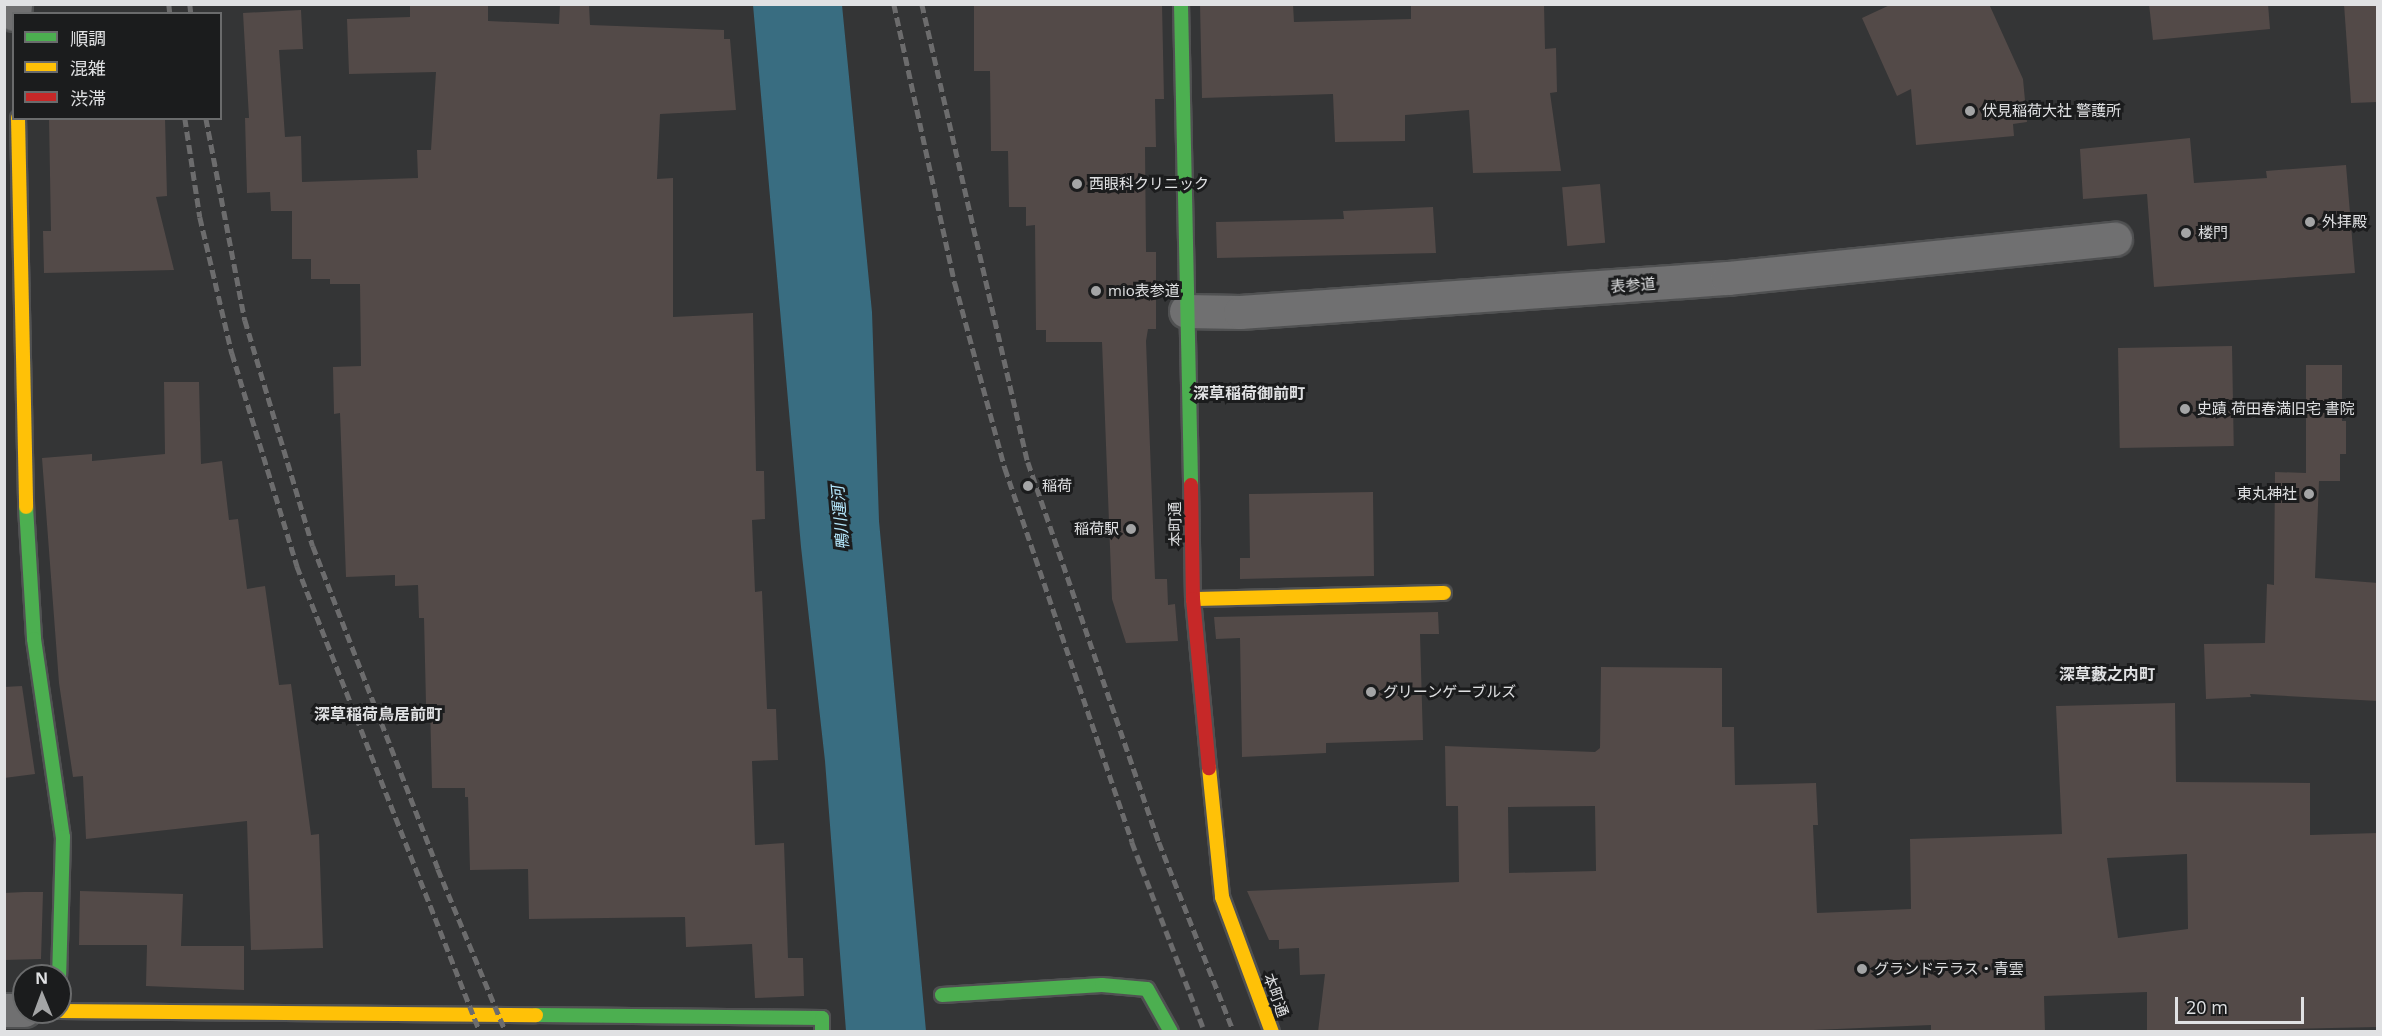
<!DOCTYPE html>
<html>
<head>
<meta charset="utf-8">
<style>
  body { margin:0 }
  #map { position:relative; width:2382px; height:1036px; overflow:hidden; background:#343536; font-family:"Open Sans","Noto Sans JP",sans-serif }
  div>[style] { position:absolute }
  .water>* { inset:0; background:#396d81 }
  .building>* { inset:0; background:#534a48; transform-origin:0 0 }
  .roads { filter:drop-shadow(2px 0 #505152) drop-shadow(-2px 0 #505152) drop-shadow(0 2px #505152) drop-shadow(0 -2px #505152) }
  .street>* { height:33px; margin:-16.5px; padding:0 16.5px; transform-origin:16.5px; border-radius:16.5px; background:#707071 }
  .fast>* { height:14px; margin:-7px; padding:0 7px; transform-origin:7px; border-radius:7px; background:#4caf50 }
  .slow>* { height:14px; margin:-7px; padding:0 7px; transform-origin:7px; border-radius:7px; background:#ffc107 }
  .jam>* { height:14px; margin:-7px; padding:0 7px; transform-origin:7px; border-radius:7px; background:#c62828 }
  .rail>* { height:4.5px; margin-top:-2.25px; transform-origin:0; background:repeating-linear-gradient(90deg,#6c6c6d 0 9px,transparent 0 13.5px) }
  .dots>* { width:16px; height:16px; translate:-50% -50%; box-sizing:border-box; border:3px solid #1b1c1d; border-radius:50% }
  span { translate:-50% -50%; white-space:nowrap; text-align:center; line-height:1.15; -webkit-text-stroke:6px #1b1c1d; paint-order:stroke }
  .poi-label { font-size:15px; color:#e0e1e3 }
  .left { translate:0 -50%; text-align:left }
  .right { translate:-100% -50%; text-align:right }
  .street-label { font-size:15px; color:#e0e1e3 }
  .neighbourhood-label { font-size:16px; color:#e0e1e3; font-weight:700 }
  .water-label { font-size:16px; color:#b6e8fd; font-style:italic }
  .frame { position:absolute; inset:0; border:6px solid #e0e1e3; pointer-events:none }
  .legend { position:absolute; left:12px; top:12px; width:210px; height:108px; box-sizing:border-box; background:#1b1c1d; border:2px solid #6a6b6c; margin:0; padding:8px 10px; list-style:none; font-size:18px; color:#e0e1e3 }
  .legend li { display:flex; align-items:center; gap:12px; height:30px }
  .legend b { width:30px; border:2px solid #6a6b6c }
  .north { position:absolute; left:12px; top:964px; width:60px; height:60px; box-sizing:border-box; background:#1b1c1d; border:2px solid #6a6b6c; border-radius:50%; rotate:359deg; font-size:16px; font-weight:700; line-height:24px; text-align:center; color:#e0e1e3 }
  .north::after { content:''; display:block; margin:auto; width:21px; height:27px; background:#a4a5a6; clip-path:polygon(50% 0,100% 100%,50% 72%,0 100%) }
  .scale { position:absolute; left:2175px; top:997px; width:129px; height:27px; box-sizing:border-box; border:3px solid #e0e1e3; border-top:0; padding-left:8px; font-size:18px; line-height:21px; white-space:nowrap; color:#e0e1e3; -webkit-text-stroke:4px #1b1c1d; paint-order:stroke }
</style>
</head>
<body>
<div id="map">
  <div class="water">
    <i style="clip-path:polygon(753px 5px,842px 5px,872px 312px,879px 521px,926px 1031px,846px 1031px,825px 761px,801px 547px)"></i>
  </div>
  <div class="building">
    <i style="clip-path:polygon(410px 4px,488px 4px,488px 21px,559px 24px,560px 4px,589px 4px,590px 25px,724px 30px,724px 39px,730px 39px,736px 110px,660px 114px,657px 179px,673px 178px,673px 317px,753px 313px,756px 471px,764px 471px,765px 519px,752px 520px,755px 592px,762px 591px,767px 709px,776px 709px,778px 760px,752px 761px,755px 845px,784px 843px,788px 958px,803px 958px,804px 996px,755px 998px,752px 944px,686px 947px,685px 917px,529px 919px,528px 869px,470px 870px,468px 797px,465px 797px,465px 788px,432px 788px,430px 704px,426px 704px,424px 618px,419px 618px,418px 585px,395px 586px,395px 575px,346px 577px,340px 413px,334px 414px,333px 367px,361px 366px,360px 284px,330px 284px,330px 279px,311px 279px,311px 259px,292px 259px,292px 211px,271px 211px,270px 192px,247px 193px,245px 118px,249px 118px,243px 13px,301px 10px,303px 49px,279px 50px,285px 137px,301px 136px,302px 182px,418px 178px,417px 150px,431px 150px,436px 72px,349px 74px,347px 19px,410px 17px)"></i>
    <i style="clip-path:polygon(974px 4px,1162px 4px,1164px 99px,1155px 99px,1156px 147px,1145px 147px,1146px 252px,1156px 252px,1156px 329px,1148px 329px,1146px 341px,1155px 579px,1167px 579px,1168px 605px,1175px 604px,1178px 641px,1126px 643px,1112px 599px,1102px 342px,1046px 342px,1046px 330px,1036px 330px,1035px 225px,1026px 226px,1026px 207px,1009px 207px,1008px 151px,991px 151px,990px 71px,974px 71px)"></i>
    <i style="clip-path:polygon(1200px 4px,1293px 4px,1294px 22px,1411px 19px,1411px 4px,1544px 4px,1545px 49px,1556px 48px,1557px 92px,1550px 93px,1561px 171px,1473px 173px,1469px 110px,1405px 115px,1405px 141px,1335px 142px,1333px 94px,1202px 98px)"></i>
    <i style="clip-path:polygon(1892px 4px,1989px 4px,2023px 79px,2027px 122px,2013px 124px,2014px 136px,1916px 145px,1911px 89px,1897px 96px,1862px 18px)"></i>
    <i style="clip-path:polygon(2149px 4px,2268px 4px,2270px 29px,2153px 40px)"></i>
    <i style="clip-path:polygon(2344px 4px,2378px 4px,2378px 102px,2351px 103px)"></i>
    <i style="clip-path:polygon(49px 118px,165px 118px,167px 196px,156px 197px,174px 270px,44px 273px,43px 231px,51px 231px)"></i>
    <i style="clip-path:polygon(2190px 138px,2194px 183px,2267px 178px,2266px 171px,2346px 165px,2355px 273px,2154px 287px,2147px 194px,2083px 199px,2080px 149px)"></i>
    <i style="left:1600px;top:184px;width:59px;height:38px;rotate:85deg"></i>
    <i style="clip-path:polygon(1433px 207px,1436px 253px,1217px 258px,1216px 222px,1344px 219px,1343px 211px)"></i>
    <i style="left:2232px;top:346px;width:100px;height:114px;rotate:89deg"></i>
    <i style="clip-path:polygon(2306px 365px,2342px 365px,2342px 421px,2346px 421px,2346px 454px,2340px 454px,2340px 481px,2319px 481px,2315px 578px,2378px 583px,2378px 701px,2250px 694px,2251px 697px,2206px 699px,2204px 644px,2265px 643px,2267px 584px,2274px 585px,2275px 472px,2306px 473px)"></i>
    <i style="clip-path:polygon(164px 382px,199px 382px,201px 464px,222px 461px,229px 520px,238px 519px,247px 589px,265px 586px,279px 685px,291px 684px,311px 835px,319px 834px,323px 948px,251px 950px,247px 821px,86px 839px,83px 776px,73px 777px,59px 683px,42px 458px,92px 454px,92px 461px,165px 454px)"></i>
    <i style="clip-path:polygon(1373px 492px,1374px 576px,1240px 579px,1240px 558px,1250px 558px,1249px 494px)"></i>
    <i style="clip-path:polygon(1438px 612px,1439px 634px,1420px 634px,1423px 740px,1326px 743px,1326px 753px,1242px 757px,1240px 638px,1216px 639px,1214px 617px)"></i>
    <i style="clip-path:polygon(evenodd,1601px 667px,1722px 668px,1722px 727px,1734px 727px,1735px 785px,1816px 783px,1818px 825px,1813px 825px,1817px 913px,1911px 909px,1910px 839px,2062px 834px,2056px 706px,2175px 703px,2176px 782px,2310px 783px,2310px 835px,2378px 833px,2378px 1027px,2147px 1032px,2147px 992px,2044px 996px,2045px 1032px,1931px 1032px,1931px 1025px,1766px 1032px,1318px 1032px,1325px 974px,1300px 975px,1299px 948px,1279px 949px,1279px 940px,1269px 940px,1247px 891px,1459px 882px,1458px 806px,1446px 806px,1445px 746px,1595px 752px,1600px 748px,1601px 667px,1595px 806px,1596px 871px,1509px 873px,1508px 807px,1595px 806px,1601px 667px,2187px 854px,2188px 929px,2118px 938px,2107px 858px,2187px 854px)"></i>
    <i style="clip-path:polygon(22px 686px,35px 774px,4px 778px,4px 687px)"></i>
    <i style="clip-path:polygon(80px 891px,183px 894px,181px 946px,244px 946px,244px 990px,146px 986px,147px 945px,79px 945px)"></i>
    <i style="clip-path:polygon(24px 892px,43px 892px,41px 959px,4px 960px,4px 893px)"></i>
  </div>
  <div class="roads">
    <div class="street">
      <i style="left:14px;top:14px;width:10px;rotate:-84deg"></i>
      <i style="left:1186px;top:311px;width:54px;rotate:1.1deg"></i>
      <i style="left:1240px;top:312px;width:489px;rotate:-4deg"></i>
      <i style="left:1728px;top:278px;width:389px;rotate:-5.8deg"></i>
      <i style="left:4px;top:1010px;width:20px"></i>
    </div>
    <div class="fast">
      <i style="left:1181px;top:4px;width:481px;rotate:88.8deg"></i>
      <i style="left:26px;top:507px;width:132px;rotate:86.5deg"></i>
      <i style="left:34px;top:639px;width:200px;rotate:81.7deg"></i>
      <i style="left:63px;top:837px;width:139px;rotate:91.6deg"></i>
      <i style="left:942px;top:995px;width:160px;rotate:-3.6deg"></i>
      <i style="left:1102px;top:985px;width:45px;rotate:5.1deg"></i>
      <i style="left:1147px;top:989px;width:49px;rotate:60.8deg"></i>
      <i style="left:536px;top:1015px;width:286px;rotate:0.6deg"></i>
      <i style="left:822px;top:1018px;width:14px;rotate:90deg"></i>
    </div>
    <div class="slow">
      <i style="left:18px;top:118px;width:389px;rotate:88.8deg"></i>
      <i style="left:1193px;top:599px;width:251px;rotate:-1.4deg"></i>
      <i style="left:1209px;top:768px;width:130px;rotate:84.2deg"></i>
      <i style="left:1222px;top:897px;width:144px;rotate:69.7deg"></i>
      <i style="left:60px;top:1011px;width:476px;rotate:0.5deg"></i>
    </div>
    <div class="jam">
      <i style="left:1191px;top:485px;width:114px;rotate:89deg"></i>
      <i style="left:1193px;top:599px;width:170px;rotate:84.6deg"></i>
    </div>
  </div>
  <div class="rail">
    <i style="left:169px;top:4px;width:10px;rotate:84deg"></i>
    <i style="left:190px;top:4px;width:10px;rotate:84deg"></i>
    <i style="left:894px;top:4px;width:286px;rotate:77.7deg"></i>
    <i style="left:955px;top:283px;width:192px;rotate:74.9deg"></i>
    <i style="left:1005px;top:468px;width:395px;rotate:71.2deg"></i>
    <i style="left:1132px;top:842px;width:204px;rotate:69deg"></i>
    <i style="left:922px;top:4px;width:470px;rotate:77deg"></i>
    <i style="left:1028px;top:462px;width:402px;rotate:71deg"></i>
    <i style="left:1159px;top:842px;width:204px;rotate:68.5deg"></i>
    <i style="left:185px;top:118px;width:100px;rotate:81.4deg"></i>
    <i style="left:200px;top:217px;width:140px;rotate:76.8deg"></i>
    <i style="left:232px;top:353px;width:223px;rotate:73deg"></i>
    <i style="left:297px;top:566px;width:501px;rotate:68.56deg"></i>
    <i style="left:206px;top:118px;width:206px;rotate:79.1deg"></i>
    <i style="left:245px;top:320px;width:236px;rotate:73.3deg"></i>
    <i style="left:313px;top:546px;width:346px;rotate:68.8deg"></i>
    <i style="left:438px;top:869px;width:177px;rotate:67.4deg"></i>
  </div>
  <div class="dots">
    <i style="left:1970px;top:111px;background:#a4a5a6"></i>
    <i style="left:1077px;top:184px;background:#a4a5a6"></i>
    <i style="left:2310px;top:222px;background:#a4a5a6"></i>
    <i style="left:2186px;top:233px;background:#a4a5a6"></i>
    <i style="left:1096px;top:291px;background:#a4a5a6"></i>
    <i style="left:2185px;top:409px;background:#a4a5a6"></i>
    <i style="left:1028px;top:486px;background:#a4a5a6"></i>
    <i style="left:2309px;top:494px;background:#a4a5a6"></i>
    <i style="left:1131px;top:529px;background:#a4a5a6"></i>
    <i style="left:1371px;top:692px;background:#a4a5a6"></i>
    <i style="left:1862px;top:969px;background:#a4a5a6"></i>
  </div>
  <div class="poi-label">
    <span class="left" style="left:1982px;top:111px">伏見稲荷大社 警護所</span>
    <span class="left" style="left:1089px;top:184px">西眼科クリニック</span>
    <span class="left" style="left:2322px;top:222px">外拝殿</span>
    <span class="left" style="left:2198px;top:233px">楼門</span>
    <span class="left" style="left:1108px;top:291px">mio表参道</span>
    <span class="left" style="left:2197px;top:409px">史蹟 荷田春満旧宅 書院</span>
    <span class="left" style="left:1042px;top:486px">稲荷</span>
    <span class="right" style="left:2297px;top:494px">東丸神社</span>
    <span class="right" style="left:1119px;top:529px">稲荷駅</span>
    <span class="left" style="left:1383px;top:692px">グリーンゲーブルズ</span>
    <span class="left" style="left:1874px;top:969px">グランドテラス・青雲</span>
  </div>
  <div class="street-label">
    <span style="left:1633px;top:285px;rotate:-4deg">表参道</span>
    <span style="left:1175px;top:524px;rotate:-91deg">本町通</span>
    <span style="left:1276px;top:995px;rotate:70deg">本町通</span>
  </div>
  <div class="neighbourhood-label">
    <span style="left:1249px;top:393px">深草稲荷御前町</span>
    <span style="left:2107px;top:674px">深草藪之内町</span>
    <span style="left:378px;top:714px">深草稲荷鳥居前町</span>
  </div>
  <div class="water-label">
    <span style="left:840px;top:518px;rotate:-95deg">鴨川運河</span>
  </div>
  <div class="frame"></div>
  <ul class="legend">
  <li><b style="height:8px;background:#4caf50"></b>順調</li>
  <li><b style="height:8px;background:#ffc107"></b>混雑</li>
  <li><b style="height:8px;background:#c62828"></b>渋滞</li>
  </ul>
  <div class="north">N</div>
  <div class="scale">20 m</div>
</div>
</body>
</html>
